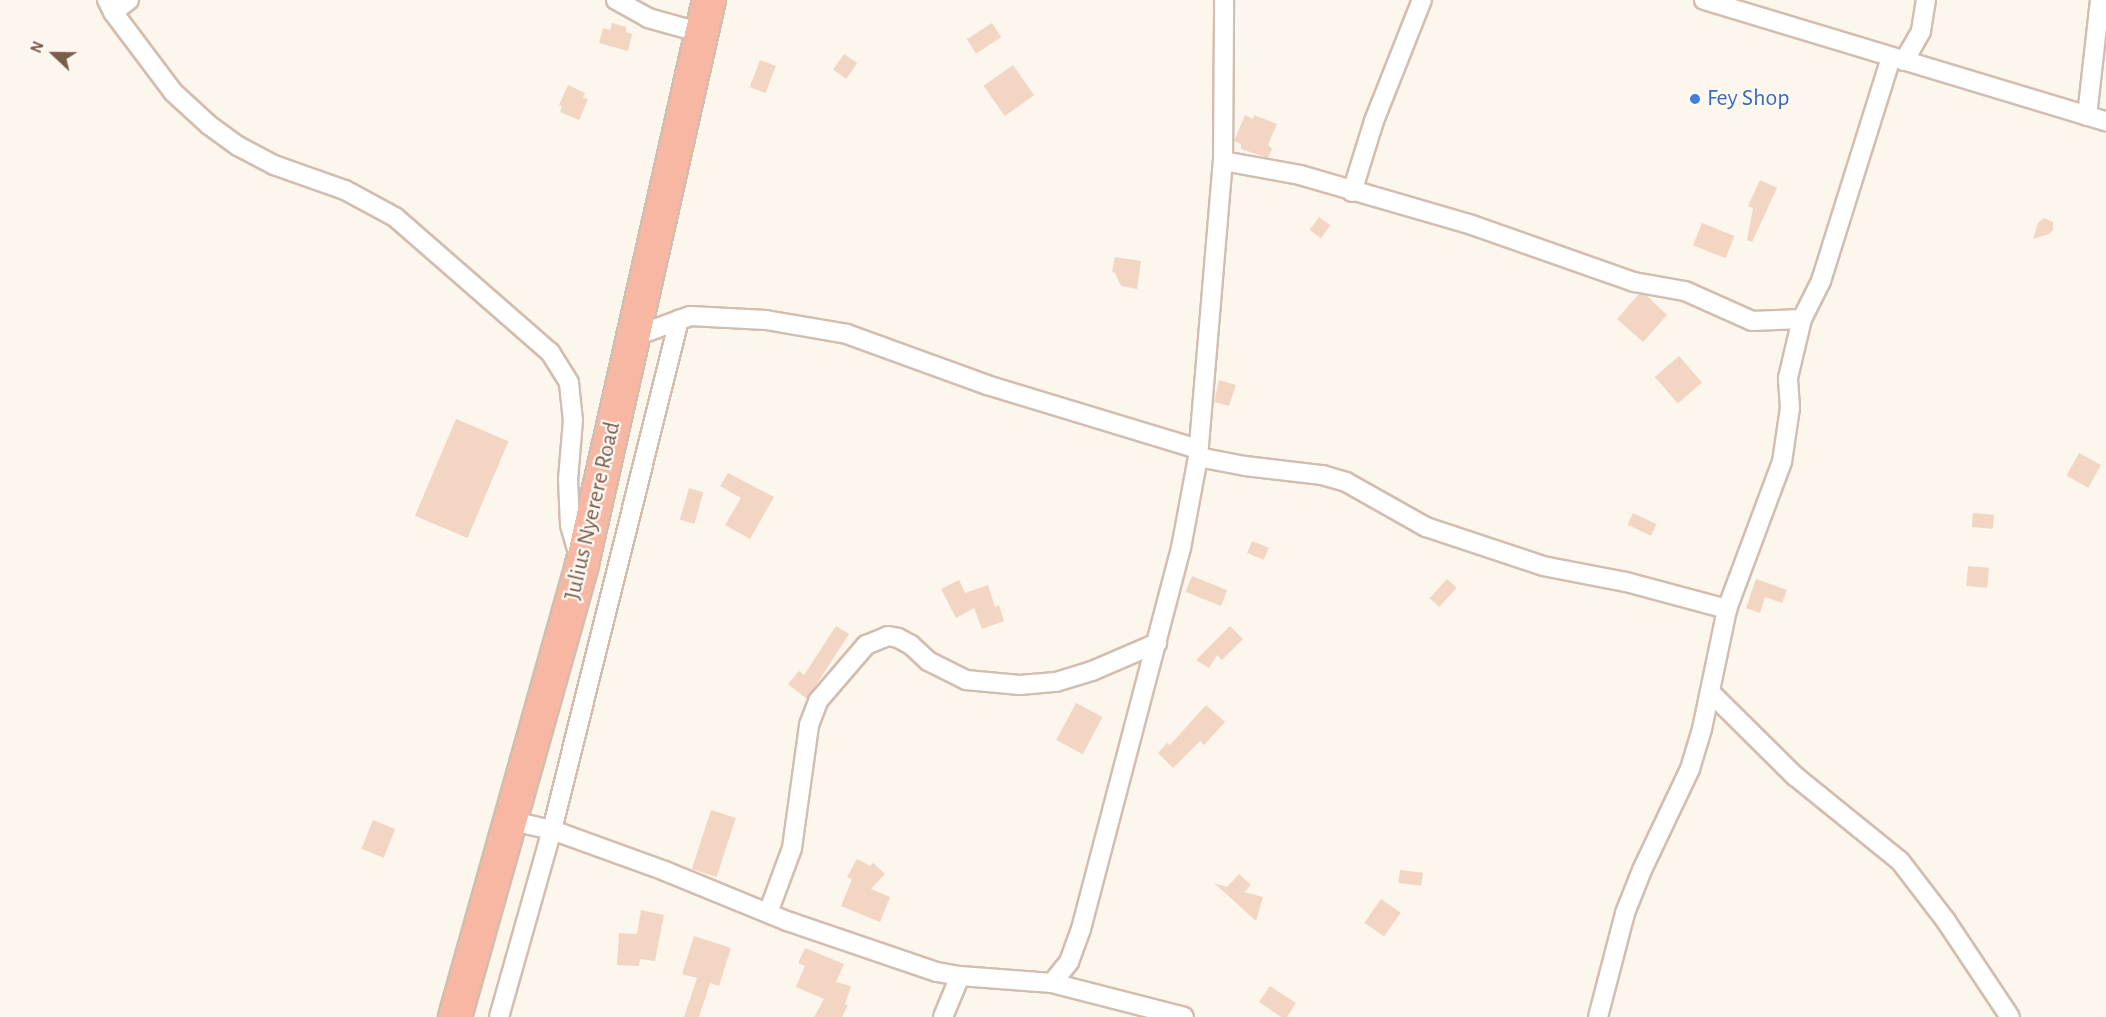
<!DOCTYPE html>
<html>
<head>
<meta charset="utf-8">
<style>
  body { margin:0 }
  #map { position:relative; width:2106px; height:1017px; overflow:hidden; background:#fdf6ec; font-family:"Alegreya Sans",sans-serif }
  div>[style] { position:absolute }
  .building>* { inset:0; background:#f3d5c3; transform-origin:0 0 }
  .roads { filter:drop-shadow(2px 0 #d1beb0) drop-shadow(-2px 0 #d1beb0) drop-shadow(0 2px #d1beb0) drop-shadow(0 -2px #d1beb0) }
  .street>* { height:18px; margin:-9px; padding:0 9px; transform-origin:9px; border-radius:9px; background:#fff }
  .highway>* { height:32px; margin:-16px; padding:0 16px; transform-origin:16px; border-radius:16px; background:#f7b7a3 }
  .dots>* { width:16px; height:16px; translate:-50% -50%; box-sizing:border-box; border:3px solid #fffaf3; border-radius:50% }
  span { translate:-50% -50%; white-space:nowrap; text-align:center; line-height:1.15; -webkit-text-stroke:4.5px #fffaf3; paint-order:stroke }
  .shop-label { font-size:24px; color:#366cbe }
  .left { translate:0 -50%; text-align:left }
  .street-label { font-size:24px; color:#7a5c4d }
  .north { position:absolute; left:24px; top:24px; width:60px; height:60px; -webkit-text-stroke:4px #fffaf3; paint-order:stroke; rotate:292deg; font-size:16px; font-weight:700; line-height:24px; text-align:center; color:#7a5c4d }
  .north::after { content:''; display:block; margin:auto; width:21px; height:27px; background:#7a5c4d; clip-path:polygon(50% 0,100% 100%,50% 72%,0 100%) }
</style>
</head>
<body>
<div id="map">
  <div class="building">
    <i style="clip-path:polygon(612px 23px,626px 27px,626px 32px,632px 34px,628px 51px,599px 43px,603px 28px,610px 30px)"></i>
    <i style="left:992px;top:23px;width:17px;height:30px;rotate:57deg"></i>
    <i style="left:844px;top:54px;width:16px;height:19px;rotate:35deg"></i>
    <i style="left:760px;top:60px;width:17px;height:29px;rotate:21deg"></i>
    <i style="left:1013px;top:65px;width:37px;height:36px;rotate:55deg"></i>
    <i style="clip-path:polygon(568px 85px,585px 93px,583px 98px,588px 99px,579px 120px,560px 112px,562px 106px,559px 105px)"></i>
    <i style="clip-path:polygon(1245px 115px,1253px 119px,1254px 115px,1277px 124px,1268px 145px,1272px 149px,1268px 158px,1241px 149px,1241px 144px,1234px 141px)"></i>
    <i style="clip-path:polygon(1760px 180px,1777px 188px,1752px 242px,1747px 240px,1753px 208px,1748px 206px)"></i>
    <i style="left:1319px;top:217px;width:14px;height:16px;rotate:36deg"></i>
    <i style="clip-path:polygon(2044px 218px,2053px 222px,2053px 230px,2049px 234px,2033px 239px,2038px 223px)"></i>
    <i style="left:1702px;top:223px;width:35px;height:24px;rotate:22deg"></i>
    <i style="clip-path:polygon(1115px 257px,1141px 261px,1137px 289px,1121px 286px,1115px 273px,1112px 272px)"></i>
    <i style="clip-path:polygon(1639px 294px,1646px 295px,1667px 315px,1643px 342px,1617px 319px)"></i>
    <i style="left:1679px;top:356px;width:35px;height:32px;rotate:49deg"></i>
    <i style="clip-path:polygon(1219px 380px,1236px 385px,1229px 406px,1214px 402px)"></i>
    <i style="left:456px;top:419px;width:57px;height:105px;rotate:23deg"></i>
    <i style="left:2079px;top:453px;width:25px;height:26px;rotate:29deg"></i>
    <i style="clip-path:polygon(728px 473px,774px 497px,750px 539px,725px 525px,741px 498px,720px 486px)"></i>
    <i style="left:689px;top:488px;width:15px;height:33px;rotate:16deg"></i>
    <i style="left:1633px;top:513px;width:26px;height:13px;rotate:25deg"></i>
    <i style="left:1973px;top:513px;width:21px;height:14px;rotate:5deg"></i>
    <i style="left:1252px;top:541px;width:18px;height:13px;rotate:22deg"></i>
    <i style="left:1968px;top:566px;width:21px;height:20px;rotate:5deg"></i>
    <i style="left:1192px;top:576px;width:38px;height:17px;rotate:22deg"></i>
    <i style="left:1447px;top:579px;width:13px;height:26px;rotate:42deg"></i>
    <i style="clip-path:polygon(1756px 579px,1787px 590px,1782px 603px,1765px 597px,1760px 613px,1746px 608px)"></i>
    <i style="clip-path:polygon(959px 580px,965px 593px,988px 585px,995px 607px,999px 605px,1004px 621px,982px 629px,974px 608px,956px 618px,941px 589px)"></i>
    <i style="clip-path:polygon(836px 626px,849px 634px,807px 699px,788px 684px,799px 671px,804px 675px)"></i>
    <i style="clip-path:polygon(1230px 626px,1243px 639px,1222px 660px,1217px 655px,1209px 668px,1196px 660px)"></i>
    <i style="left:1076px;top:703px;width:30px;height:42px;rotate:28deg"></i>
    <i style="clip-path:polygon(1206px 705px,1225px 722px,1204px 745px,1200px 741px,1173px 768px,1158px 753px,1167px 743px,1170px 745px)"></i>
    <i style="left:711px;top:810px;width:26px;height:62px;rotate:18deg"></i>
    <i style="left:373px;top:820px;width:24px;height:31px;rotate:22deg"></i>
    <i style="clip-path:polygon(857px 859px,870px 866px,873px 863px,885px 874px,871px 889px,890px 897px,880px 922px,841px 906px,852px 879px,847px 877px)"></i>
    <i style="left:1400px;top:870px;width:23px;height:13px;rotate:7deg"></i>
    <i style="clip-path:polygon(1239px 874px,1251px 885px,1244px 892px,1263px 897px,1256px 921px,1214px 883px,1227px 887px)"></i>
    <i style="left:1381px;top:899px;width:24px;height:29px;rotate:35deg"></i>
    <i style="clip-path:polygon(641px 910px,664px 915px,655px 961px,640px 959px,639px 966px,617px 965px,619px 933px,637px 934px)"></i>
    <i style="clip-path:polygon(694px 936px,731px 948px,719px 986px,710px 983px,699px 1017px,684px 1017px,697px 978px,682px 974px)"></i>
    <i style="clip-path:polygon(805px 948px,844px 964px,836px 982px,851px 986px,845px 1004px,848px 1005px,842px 1017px,814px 1017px,824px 999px,796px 987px,805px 966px,798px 963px)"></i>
    <i style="clip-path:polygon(1270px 986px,1296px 1003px,1287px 1017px,1281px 1017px,1259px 1002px)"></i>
  </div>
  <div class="roads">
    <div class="street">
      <i style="left:107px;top:0;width:13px;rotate:63deg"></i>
      <i style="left:113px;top:12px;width:100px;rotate:53.1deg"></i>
      <i style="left:173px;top:92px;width:49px;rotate:42.5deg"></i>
      <i style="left:209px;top:125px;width:36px;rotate:36deg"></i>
      <i style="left:238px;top:146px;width:41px;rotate:27.8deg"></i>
      <i style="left:274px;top:165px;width:75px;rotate:19.4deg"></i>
      <i style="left:345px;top:190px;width:57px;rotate:28.4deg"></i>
      <i style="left:395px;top:217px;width:206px;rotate:41.1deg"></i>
      <i style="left:550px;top:352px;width:36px;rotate:58deg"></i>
      <i style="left:569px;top:383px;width:37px;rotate:84deg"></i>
      <i style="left:573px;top:420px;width:59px;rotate:94.8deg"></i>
      <i style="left:568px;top:479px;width:46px;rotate:87.5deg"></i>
      <i style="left:570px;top:525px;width:33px;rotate:74deg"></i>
      <i style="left:616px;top:0;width:37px;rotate:29deg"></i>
      <i style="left:648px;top:18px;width:56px;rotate:15.5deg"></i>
      <i style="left:1704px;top:0;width:420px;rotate:16.8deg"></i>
      <i style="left:113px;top:12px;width:20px;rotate:-37deg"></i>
      <i style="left:1904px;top:61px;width:34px;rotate:-60deg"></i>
      <i style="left:1921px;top:31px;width:31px;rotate:-81deg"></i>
      <i style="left:2087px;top:116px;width:117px;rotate:-83.6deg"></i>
      <i style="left:1223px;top:161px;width:78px;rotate:10.3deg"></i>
      <i style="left:1300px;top:175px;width:179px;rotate:16.2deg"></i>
      <i style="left:1472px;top:225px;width:172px;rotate:19.4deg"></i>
      <i style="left:1634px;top:282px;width:52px;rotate:10deg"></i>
      <i style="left:1685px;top:291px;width:73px;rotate:24.1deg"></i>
      <i style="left:1752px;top:321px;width:50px;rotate:-2.3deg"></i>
      <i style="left:1352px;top:192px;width:74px;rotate:-72.8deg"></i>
      <i style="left:1374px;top:121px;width:130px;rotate:-68.4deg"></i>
      <i style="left:633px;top:337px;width:61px;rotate:-20.2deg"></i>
      <i style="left:690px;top:316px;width:76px;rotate:3deg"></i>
      <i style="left:766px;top:320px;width:82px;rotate:9.8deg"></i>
      <i style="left:847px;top:334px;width:149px;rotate:20deg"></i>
      <i style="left:987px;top:385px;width:220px;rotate:16.9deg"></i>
      <i style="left:1198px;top:457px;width:48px;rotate:10.8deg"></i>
      <i style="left:1245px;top:466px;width:78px;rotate:6.7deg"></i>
      <i style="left:1322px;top:475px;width:25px;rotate:16deg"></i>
      <i style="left:1346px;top:482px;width:92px;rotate:29.4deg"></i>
      <i style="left:1426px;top:527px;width:123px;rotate:18.4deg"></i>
      <i style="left:1543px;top:566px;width:85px;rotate:10.9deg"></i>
      <i style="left:1626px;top:582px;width:105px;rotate:15deg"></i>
      <i style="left:1710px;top:692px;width:120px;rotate:44.7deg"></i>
      <i style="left:1795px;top:776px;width:135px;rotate:39deg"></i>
      <i style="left:1900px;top:861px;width:76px;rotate:52.5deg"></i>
      <i style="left:1946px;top:921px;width:115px;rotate:56.3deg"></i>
      <i style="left:512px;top:821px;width:41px;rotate:12.7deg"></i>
      <i style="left:552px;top:830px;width:120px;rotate:19.9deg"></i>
      <i style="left:665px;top:871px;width:132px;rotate:22.3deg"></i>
      <i style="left:787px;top:921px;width:158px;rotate:18.8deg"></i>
      <i style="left:937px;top:972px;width:23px;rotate:10deg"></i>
      <i style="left:768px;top:913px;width:69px;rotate:-69.7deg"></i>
      <i style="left:792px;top:848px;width:124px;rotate:-82.1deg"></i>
      <i style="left:809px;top:725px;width:26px;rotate:-69deg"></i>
      <i style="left:818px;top:701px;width:74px;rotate:-49.4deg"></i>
      <i style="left:866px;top:645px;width:24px;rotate:-22deg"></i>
      <i style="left:888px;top:636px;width:10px;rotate:11deg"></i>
      <i style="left:898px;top:638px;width:15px;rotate:28deg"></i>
      <i style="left:911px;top:645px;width:23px;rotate:43deg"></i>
      <i style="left:928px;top:661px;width:42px;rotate:26.6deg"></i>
      <i style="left:966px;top:680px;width:54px;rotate:5.3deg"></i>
      <i style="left:1020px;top:685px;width:36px;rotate:-5deg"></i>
      <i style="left:1056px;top:682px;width:38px;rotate:-17deg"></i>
      <i style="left:1092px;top:671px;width:71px;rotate:-23.3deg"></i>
      <i style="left:1052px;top:983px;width:27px;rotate:-51deg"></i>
      <i style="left:1069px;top:962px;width:35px;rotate:-70deg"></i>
      <i style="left:1081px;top:929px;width:394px;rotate:-75.3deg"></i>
      <i style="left:1181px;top:548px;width:93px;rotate:-79.4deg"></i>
      <i style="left:1198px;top:457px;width:297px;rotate:-85.2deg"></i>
      <i style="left:1223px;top:161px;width:161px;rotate:-89.6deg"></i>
      <i style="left:499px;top:1017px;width:194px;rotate:-74.2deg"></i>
      <i style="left:552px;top:830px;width:526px;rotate:-76.02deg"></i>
      <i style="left:943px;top:1017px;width:44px;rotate:-67.5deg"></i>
      <i style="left:960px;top:976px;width:92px;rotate:4.4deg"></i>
      <i style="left:1052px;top:983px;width:136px;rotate:14.4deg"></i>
      <i style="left:1598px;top:1017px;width:107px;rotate:-75.4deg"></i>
      <i style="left:1625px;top:913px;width:46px;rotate:-68.4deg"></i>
      <i style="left:1642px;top:870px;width:112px;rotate:-64.6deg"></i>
      <i style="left:1690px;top:769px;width:42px;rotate:-73.3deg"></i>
      <i style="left:1702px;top:729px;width:123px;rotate:-78.2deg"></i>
      <i style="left:1727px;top:609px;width:157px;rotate:-69.5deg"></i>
      <i style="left:1782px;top:462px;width:55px;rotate:-81.6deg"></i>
      <i style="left:1790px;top:408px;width:30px;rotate:-94deg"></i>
      <i style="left:1788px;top:378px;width:61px;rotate:-76.7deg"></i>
      <i style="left:1802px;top:319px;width:42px;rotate:-63.4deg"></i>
      <i style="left:1821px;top:281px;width:235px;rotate:-72.6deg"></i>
    </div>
    <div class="highway">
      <i style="left:455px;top:1017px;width:470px;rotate:-74.3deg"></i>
      <i style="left:582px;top:564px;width:578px;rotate:-77.31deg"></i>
    </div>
  </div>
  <div class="dots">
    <i style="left:1695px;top:99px;background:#3f7fe0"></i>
  </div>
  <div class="shop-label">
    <span class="left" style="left:1707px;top:99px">Fey Shop</span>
  </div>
  <div class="street-label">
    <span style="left:593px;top:511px;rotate:-77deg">Julius Nyerere Road</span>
  </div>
  <div class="north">N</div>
</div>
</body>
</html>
